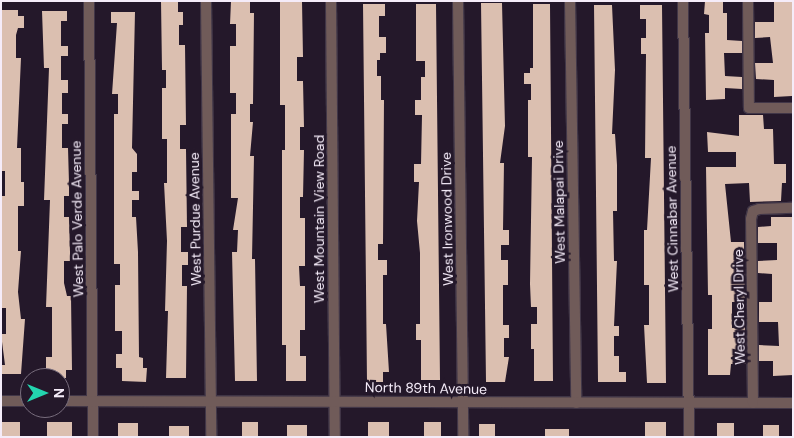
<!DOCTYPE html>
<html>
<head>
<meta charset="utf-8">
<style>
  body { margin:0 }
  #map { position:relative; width:794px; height:438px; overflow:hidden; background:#24182a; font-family:"DM Sans",sans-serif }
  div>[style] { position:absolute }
  .building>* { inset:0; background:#dbbfb0; transform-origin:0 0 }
  .roads { filter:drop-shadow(1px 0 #413647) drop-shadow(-1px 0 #413647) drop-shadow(0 1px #413647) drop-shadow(0 -1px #413647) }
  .minor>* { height:10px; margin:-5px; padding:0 5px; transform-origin:5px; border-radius:5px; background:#705b59 }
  span { translate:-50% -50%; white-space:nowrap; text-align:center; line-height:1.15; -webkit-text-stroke:5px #24182a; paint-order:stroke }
  .street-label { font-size:14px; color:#f5ecf9 }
  .frame { position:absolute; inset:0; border:2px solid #f5ecf9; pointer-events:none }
  .north { position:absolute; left:20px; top:368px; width:50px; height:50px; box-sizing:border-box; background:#24182a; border:1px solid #786d7d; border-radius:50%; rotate:90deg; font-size:14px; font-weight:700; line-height:20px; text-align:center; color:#f5ecf9 }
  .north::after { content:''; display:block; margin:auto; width:18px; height:22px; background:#23d5af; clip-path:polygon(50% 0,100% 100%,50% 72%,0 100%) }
</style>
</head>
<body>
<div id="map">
  <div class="building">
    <i style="clip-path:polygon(161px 1px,178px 1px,178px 12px,183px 12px,183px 25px,179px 25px,179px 45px,185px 45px,186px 125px,180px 125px,180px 149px,186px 149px,187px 227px,181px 227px,181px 252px,188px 252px,188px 265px,182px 265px,182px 286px,187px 286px,186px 378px,166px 378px,168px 311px,165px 311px,167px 241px,164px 183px,167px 183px,167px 139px,162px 139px,162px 88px,166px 88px,166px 70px,162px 70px)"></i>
    <i style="clip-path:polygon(231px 1px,250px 1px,250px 13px,254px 13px,253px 104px,250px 104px,250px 122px,253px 122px,250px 156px,254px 156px,252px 259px,255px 259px,257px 381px,235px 381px,232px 252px,237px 252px,238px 230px,233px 230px,238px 198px,231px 198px,231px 114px,236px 114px,236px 93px,230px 93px,230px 46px,236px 46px,236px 24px,230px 24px)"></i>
    <i style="clip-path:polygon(280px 1px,302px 1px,303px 57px,297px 57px,297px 81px,303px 81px,304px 127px,300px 127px,300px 150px,304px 150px,303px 197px,300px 197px,300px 218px,305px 218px,305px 266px,299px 266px,300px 286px,305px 286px,305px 330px,300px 330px,300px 356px,306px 356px,306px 381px,286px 381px,286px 345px,282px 345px,282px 150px,285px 150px,285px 105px,280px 105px)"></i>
    <i style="clip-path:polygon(705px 1px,723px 1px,723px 13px,727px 13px,727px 40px,742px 41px,742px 53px,724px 53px,725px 76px,742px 77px,742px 89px,725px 88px,725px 99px,706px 100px,705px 33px,709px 33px,709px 15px,704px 14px)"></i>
    <i style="clip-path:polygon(774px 1px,792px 1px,792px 96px,774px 97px,774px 80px,756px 79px,755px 63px,773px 63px,770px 37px,755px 38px,755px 22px,774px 22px)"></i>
    <i style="clip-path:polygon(481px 3px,502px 3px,505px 126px,500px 163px,504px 163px,503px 230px,509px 230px,509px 245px,501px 245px,501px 260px,508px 260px,508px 285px,503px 285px,503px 325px,509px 325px,509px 338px,504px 338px,504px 357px,509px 357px,505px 382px,486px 382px)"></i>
    <i style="clip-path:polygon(363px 4px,385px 4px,385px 16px,379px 16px,379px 37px,386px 37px,386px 53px,380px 53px,380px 60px,377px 60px,377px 76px,381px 76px,381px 100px,384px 100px,383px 244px,378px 244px,378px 260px,387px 260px,387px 275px,383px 275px,383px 324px,386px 324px,389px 372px,383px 372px,383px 382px,367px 382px)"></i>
    <i style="clip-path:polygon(416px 4px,436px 4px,440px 380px,421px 380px,421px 340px,416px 340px,416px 324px,420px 324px,420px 253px,417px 221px,419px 182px,414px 182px,414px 164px,421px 164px,422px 115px,415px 115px,415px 100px,421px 100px,421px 77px,425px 77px,425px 61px,416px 61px)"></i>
    <i style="clip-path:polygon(533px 4px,550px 4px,553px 381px,534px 381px,534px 349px,531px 349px,531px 324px,537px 324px,537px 307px,531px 307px,530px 284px,532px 157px,528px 157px,528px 100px,531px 100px,531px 84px,524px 84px,524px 73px,530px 73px,530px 68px,533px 68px)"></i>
    <i style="clip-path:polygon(594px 5px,612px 5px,615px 70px,612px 134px,615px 134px,617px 165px,617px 211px,613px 211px,614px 261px,617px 261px,614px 326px,619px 326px,619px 336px,614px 336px,614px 356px,619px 356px,619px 372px,626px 372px,626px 382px,598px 382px)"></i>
    <i style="clip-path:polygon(640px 5px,662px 5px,666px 383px,647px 383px,644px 325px,649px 325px,649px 285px,644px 285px,644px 230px,647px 230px,651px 158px,645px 158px,646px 54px,641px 54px,641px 38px,646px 38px,646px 19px,640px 19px)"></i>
    <i style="clip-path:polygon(2px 10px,18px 10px,18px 16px,24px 16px,24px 28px,18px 28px,16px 35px,16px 58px,21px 58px,17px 148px,21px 148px,21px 182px,24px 182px,24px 206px,18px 206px,18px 251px,21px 251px,18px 292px,21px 319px,25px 319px,21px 374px,1px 374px,1px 365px,5px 365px,1px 334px,6px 334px,6px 308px,1px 308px,1px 196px,5px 196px,5px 171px,1px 171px)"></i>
    <i style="clip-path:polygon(42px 11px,67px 11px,67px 21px,61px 21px,61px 46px,68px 46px,68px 56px,61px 56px,61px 80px,68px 80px,68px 93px,62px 93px,62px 114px,68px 114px,68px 124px,62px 124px,62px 148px,68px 148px,69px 183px,69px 196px,64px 196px,64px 217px,69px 217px,70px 252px,70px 261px,64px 261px,64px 283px,67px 296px,71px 296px,72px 370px,66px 370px,66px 378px,46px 378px,46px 357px,52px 357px,52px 307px,46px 307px,50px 200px,44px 200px,49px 68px,44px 68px)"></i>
    <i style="clip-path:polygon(111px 12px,135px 12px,132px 148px,137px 154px,137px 172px,132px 172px,132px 191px,139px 191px,139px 200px,132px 200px,132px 217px,136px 217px,138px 252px,139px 357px,143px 358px,143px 368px,147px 368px,146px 382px,122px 381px,122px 368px,116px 368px,116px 354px,122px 354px,122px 331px,115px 331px,115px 285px,120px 285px,120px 264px,114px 264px,114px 114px,118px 114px,118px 94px,112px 94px,117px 23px,111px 23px)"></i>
    <i style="clip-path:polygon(739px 115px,763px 115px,764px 129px,773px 129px,774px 164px,786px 164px,786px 183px,782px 183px,781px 201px,750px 202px,749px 183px,725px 184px,731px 242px,744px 242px,745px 302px,732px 302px,732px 328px,745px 327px,746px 364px,731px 364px,730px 375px,708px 375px,708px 329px,712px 329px,712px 295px,708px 295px,706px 167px,736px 167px,736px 152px,708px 152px,707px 132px,739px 136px)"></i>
    <i style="clip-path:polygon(771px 217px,793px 217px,793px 375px,773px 376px,773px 361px,759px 361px,759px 345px,779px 346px,778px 322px,759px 322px,759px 302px,772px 302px,772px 274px,758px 273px,758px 261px,777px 260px,777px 243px,758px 243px,758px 227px,771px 226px)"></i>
    <i style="left:1px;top:422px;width:19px;height:15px"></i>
    <i style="left:47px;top:422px;width:25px;height:15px"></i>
    <i style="left:242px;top:422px;width:16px;height:15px"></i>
    <i style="left:368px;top:422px;width:21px;height:15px"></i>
    <i style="left:424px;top:422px;width:17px;height:15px"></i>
    <i style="left:645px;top:422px;width:21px;height:15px"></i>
    <i style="left:118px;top:423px;width:20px;height:14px"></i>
    <i style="left:717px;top:423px;width:17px;height:14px"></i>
    <i style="left:479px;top:424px;width:16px;height:13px"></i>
    <i style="left:287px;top:425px;width:20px;height:12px"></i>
    <i style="left:763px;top:425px;width:16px;height:12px"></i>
    <i style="left:169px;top:426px;width:20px;height:11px"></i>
    <i style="left:545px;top:429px;width:24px;height:8px"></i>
  </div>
  <div class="roads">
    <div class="minor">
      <i style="left:89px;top:1px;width:436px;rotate:89.5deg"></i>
      <i style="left:206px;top:1px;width:436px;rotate:89.3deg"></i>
      <i style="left:331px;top:1px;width:436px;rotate:89.5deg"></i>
      <i style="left:458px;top:1px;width:436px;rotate:89.3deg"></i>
      <i style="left:570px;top:1px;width:402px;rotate:89.1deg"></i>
      <i style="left:683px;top:1px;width:436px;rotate:89.2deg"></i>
      <i style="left:748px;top:1px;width:107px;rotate:89.5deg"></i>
      <i style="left:749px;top:108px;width:44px"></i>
      <i style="left:1px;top:401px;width:29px"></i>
      <i style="left:60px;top:401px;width:733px;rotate:0.16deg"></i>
      <i style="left:753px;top:403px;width:184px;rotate:-90.6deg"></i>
      <i style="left:751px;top:219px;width:8px;rotate:-76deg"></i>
      <i style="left:753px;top:211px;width:6px;rotate:-18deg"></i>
      <i style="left:759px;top:209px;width:34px;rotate:-2deg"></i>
    </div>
  </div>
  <div class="street-label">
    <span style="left:559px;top:202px;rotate:-91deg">West Malapai Drive</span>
    <span style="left:77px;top:219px;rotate:-91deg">West Palo Verde Avenue</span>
    <span style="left:195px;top:219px;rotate:-91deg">West Purdue Avenue</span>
    <span style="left:319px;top:219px;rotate:-90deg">West Mountain View Road</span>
    <span style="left:447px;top:219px;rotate:-91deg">West Ironwood Drive</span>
    <span style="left:672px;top:219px;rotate:-91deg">West Cinnabar Avenue</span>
    <span style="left:739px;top:307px;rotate:-91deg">West Cheryl Drive</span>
    <span style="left:426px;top:388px;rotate:1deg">North 89th Avenue</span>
  </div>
  <div class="frame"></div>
  <div class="north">N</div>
</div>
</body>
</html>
